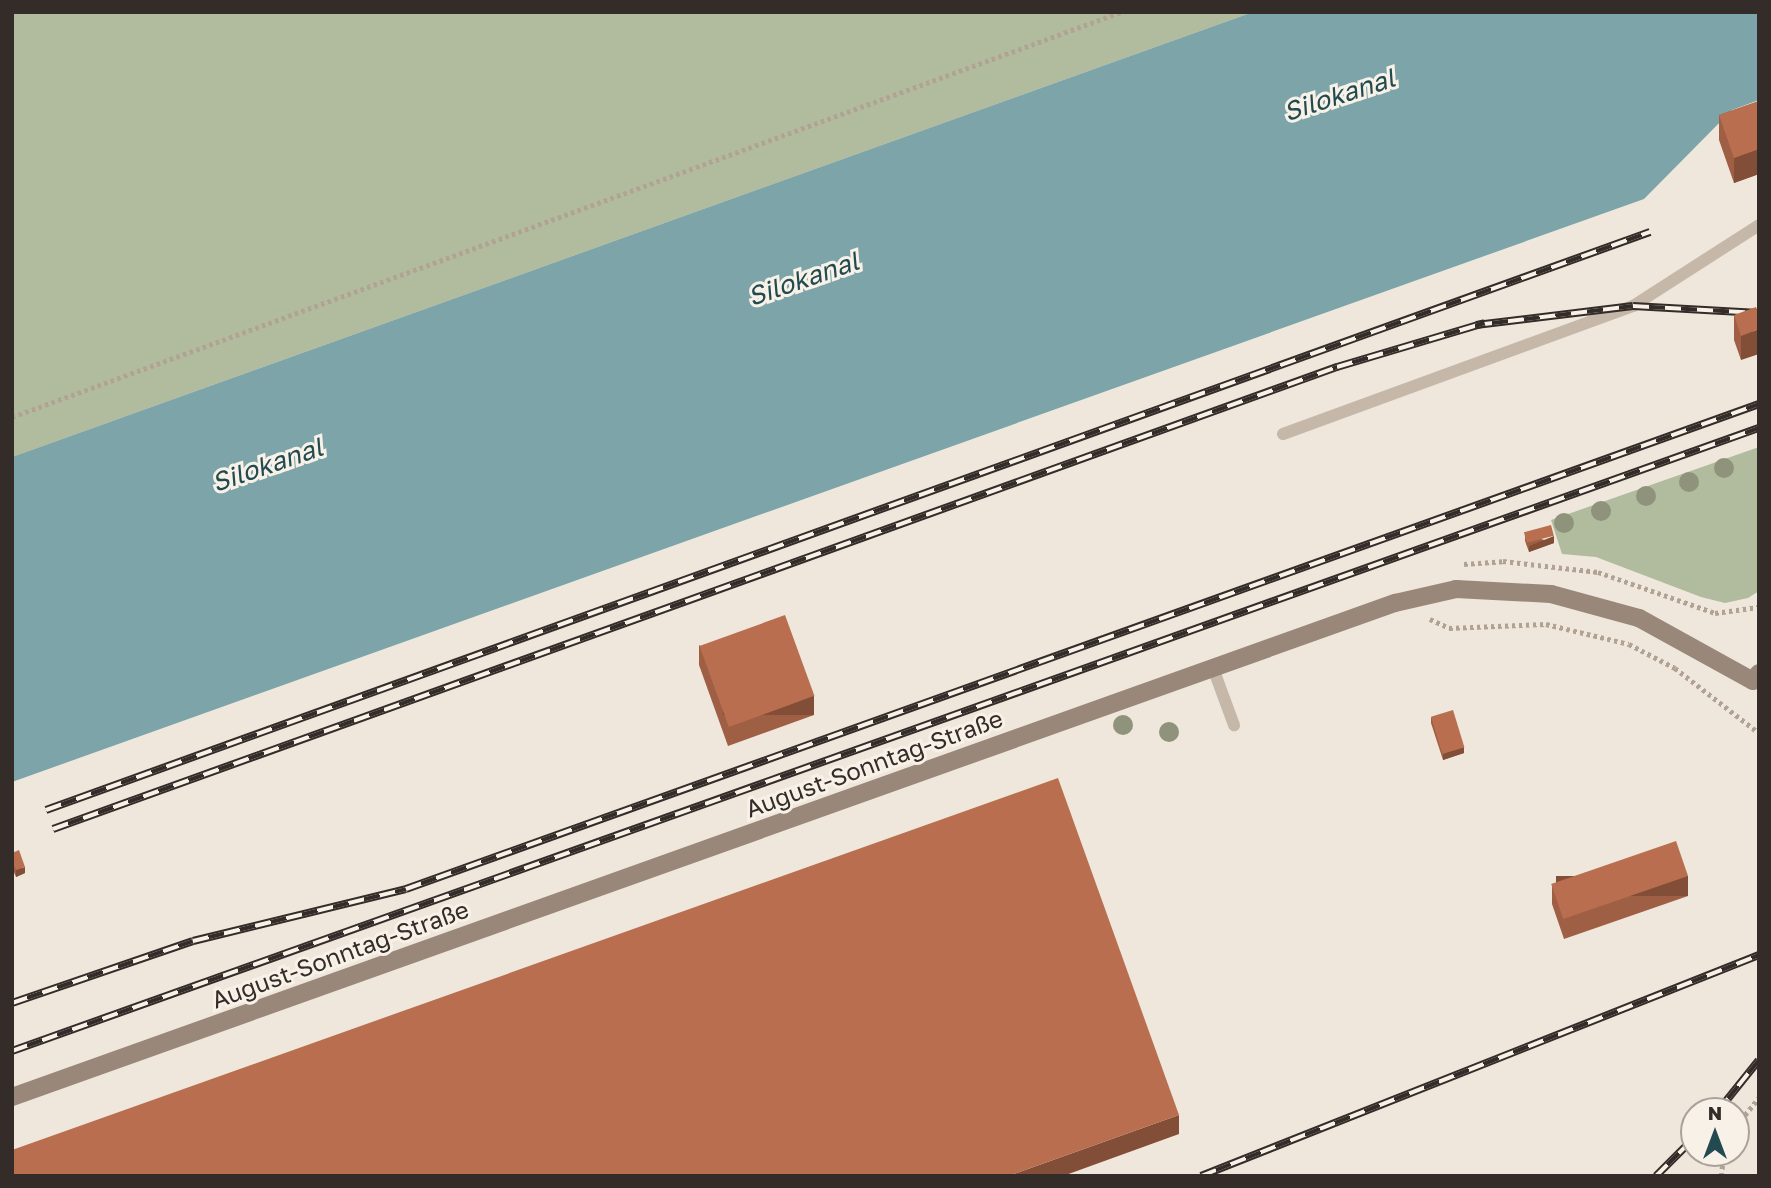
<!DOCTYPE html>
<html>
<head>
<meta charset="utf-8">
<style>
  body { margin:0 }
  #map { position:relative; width:1771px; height:1188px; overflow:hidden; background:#efe7db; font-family:"Golos Text",sans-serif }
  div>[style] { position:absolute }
  .green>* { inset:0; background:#b0bc9d }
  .water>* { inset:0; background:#7da4a9 }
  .path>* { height:4.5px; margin-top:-2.25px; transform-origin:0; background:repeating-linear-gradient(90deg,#b1a293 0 3.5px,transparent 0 7px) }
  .lane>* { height:12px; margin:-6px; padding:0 6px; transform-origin:6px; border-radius:6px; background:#c6b8a8 }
  .secondary>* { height:18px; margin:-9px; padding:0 9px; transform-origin:9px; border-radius:9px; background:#99877a }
  .rail>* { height:8px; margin-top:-4px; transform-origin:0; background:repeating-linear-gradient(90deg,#f7f1e7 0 16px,#332c28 0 32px); box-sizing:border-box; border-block:2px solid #332c28 }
  .trees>* { width:20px; height:20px; margin:-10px; border-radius:50%; background:#8f937c }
  .wall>* { inset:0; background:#9f5f44 }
  .shaded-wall>* { inset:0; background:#824e37; transform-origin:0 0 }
  .building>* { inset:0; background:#b96f4f; transform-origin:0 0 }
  span { translate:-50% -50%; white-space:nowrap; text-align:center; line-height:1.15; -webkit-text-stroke:6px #f7f1e7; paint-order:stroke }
  .street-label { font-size:24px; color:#332c28 }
  .water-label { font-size:26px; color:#224a50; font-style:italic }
  .frame { position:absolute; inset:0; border:14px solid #332c28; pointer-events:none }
  .north { position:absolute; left:1680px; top:1097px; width:70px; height:70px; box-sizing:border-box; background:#f7f1e7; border:2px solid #a9a29b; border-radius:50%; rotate:0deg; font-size:19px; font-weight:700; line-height:28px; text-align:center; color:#332c28 }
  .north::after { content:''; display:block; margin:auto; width:24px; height:32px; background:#224a50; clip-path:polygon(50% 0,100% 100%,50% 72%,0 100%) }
</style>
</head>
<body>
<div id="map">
  <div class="green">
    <i style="clip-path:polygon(12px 12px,1253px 12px,12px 457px)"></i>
    <i style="clip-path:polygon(1759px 447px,1759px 591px,1748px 598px,1725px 603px,1701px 597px,1596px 557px,1562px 554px,1551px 520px)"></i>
  </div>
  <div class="water">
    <i style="clip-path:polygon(1253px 12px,1759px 12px,1759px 100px,1732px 110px,1644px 199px,12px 782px,12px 457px)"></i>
  </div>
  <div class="path">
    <i style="left:12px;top:417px;width:1181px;rotate:-20.06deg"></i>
    <i style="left:1464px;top:564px;width:39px;rotate:-4deg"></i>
    <i style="left:1503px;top:561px;width:96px;rotate:6.6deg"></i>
    <i style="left:1598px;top:572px;width:124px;rotate:19.3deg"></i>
    <i style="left:1715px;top:613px;width:44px;rotate:-7.8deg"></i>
    <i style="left:1430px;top:619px;width:21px;rotate:25deg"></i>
    <i style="left:1449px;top:628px;width:97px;rotate:-2.4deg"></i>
    <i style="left:1546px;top:624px;width:85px;rotate:13.5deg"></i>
    <i style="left:1629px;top:644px;width:52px;rotate:27.6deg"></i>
    <i style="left:1675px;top:668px;width:106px;rotate:37.7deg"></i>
    <i style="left:1736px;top:1126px;width:36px;rotate:-51deg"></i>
    <i style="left:1721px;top:1176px;width:23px;rotate:-83deg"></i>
  </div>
  <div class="lane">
    <i style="left:1283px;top:434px;width:373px;rotate:-20.1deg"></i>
    <i style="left:1633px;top:306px;width:150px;rotate:-32.7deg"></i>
    <i style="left:1213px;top:668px;width:61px;rotate:69.8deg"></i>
  </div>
  <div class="secondary">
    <i style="left:12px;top:1097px;width:1469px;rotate:-19.66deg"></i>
    <i style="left:1395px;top:603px;width:63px;rotate:-12.9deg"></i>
    <i style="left:1456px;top:589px;width:95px;rotate:3deg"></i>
    <i style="left:1551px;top:594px;width:91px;rotate:15.3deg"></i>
    <i style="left:1639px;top:618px;width:130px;rotate:28.9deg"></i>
    <i style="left:1753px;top:681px;width:10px;rotate:-53deg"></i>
  </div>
  <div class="rail">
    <i style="left:1476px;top:325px;width:158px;rotate:-6.9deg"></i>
    <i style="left:1633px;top:306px;width:126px;rotate:3.2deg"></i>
    <i style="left:46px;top:810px;width:1705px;rotate:-19.82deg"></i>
    <i style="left:53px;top:829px;width:1365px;rotate:-19.79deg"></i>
    <i style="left:1337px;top:367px;width:154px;rotate:-16.6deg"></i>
    <i style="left:12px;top:1003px;width:191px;rotate:-18.9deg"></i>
    <i style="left:193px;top:941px;width:219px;rotate:-13.7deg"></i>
    <i style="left:406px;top:889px;width:1437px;rotate:-19.72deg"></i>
    <i style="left:12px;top:1051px;width:1855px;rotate:-19.63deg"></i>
    <i style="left:1718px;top:1111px;width:65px;rotate:-51.2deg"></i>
    <i style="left:1201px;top:1176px;width:600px;rotate:-21.61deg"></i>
    <i style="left:1656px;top:1176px;width:54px;rotate:-45deg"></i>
  </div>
  <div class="trees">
    <i style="left:1724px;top:468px"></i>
    <i style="left:1689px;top:482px"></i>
    <i style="left:1646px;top:496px"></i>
    <i style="left:1601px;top:511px"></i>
    <i style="left:1564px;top:523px"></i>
    <i style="left:1123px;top:725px"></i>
    <i style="left:1169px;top:732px"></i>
  </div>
  <div class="wall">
    <i style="clip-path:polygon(1759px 101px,1759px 174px,1734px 183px,1719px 140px,1719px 115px)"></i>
    <i style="clip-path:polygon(1734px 315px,1759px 316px,1741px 360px,1734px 340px)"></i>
    <i style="clip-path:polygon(1525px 534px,1554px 543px,1529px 552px,1525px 541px)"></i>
    <i style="clip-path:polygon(699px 645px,814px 715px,728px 746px,699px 665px)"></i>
    <i style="clip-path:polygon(1431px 717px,1464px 753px,1443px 760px,1431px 723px)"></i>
    <i style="clip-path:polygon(12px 853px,25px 873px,16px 877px,12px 868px)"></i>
    <i style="clip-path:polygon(1552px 885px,1688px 896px,1564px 939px,1552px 904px)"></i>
  </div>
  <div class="shaded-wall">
    <i style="clip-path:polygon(1759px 149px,1759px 174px,1734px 183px,1734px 158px)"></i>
    <i style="clip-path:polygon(1759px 329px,1759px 354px,1741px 360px,1741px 336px)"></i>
    <i style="clip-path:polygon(1554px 536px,1554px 543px,1529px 552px,1529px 546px)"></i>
    <i style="left:814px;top:696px;width:19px;height:91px;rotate:90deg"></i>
    <i style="clip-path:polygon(1464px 747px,1464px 753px,1443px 760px,1443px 753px)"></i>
    <i style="clip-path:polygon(25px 867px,25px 873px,16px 877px,16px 870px)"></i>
    <i style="left:1688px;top:876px;width:20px;height:132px;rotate:90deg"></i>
    <i style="clip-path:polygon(1179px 1115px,1179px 1134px,1063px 1176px,1008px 1176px)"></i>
  </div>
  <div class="building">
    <i style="clip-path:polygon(1759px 101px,1759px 149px,1734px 158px,1719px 115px)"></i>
    <i style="clip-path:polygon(1756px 307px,1759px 316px,1759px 329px,1741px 336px,1734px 315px)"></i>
    <i style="left:1551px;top:525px;width:11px;height:28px;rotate:75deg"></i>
    <i style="left:785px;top:615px;width:86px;height:91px;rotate:70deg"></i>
    <i style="left:1453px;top:710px;width:39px;height:23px;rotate:73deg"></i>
    <i style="clip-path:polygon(1058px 778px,1179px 1115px,1008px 1176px,12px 1176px,12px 1150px)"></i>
    <i style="left:1676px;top:841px;width:37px;height:132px;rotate:71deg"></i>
    <i style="clip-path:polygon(19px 850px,25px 867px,16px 870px,12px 861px,12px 853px)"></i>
  </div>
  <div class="street-label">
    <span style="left:874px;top:763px;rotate:-20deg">August-Sonntag-Straße</span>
    <span style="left:340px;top:954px;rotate:-20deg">August-Sonntag-Straße</span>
  </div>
  <div class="water-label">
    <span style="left:1339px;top:95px;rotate:-18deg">Silokanal</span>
    <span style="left:803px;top:279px;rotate:-19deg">Silokanal</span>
    <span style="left:267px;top:465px;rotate:-19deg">Silokanal</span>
  </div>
  <div class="frame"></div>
  <div class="north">N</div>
</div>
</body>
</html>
